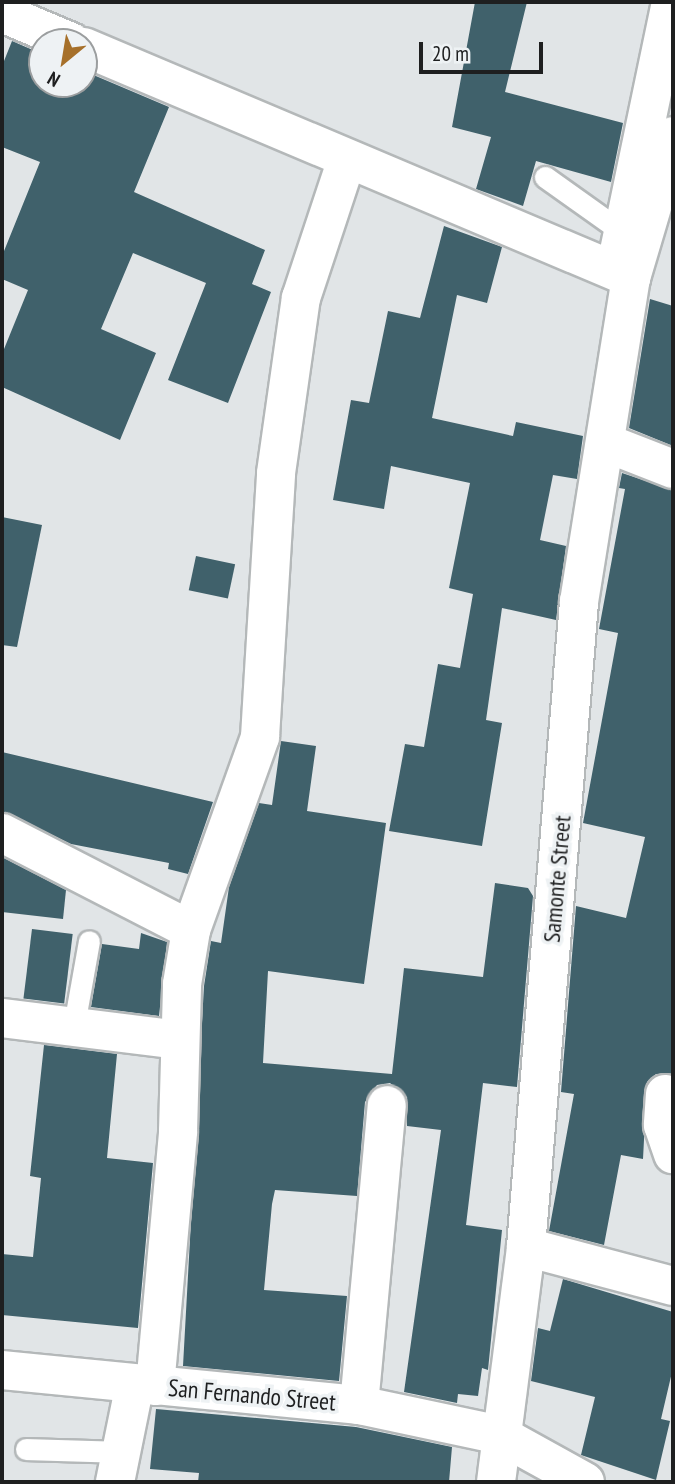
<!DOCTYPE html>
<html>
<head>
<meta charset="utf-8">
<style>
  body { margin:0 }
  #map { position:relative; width:675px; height:1484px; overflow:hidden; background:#e1e5e7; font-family:"PT Sans Narrow",sans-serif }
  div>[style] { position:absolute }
  .building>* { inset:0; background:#40616b; transform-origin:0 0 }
  .roads { filter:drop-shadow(2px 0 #b4b8b9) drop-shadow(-2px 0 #b4b8b9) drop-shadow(0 2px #b4b8b9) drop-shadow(0 -2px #b4b8b9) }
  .lane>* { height:21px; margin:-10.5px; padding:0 10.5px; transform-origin:10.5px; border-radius:10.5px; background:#fff }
  .street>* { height:38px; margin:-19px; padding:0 19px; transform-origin:19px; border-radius:19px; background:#fff }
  span { translate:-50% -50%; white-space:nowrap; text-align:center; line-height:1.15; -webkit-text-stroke:7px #eef2f4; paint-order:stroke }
  .street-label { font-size:24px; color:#1e1f20 }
  .frame { position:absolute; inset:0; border:4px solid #1e1f20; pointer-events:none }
  .north { position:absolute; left:28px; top:28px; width:70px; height:70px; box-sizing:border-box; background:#eef2f4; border:2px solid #9b9e9f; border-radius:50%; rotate:210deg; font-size:19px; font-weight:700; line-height:28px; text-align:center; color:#1e1f20 }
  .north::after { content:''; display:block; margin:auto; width:24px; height:32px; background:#a6702a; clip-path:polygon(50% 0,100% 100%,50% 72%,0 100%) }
  .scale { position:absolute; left:419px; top:42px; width:124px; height:32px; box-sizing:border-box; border:4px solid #1e1f20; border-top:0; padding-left:9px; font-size:21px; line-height:24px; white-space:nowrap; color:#1e1f20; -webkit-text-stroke:5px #eef2f4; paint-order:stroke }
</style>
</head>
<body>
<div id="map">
  <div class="building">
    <i style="clip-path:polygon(475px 2px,527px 2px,505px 92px,623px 123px,611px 182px,536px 161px,523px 206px,476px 189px,491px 137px,452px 127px)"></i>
    <i style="clip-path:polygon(12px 41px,42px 54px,42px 84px,84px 84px,84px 71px,169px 107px,134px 192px,265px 250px,252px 284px,271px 292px,228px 403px,168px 380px,206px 283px,133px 253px,101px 329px,156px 353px,120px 440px,2px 387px,2px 354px,28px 290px,2px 279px,2px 256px,40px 162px,2px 147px,2px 66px)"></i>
    <i style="clip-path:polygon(444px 226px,502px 247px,487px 303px,457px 295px,432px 418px,513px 436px,516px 422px,583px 436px,577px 479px,553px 475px,540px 540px,566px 546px,556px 620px,502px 608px,486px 720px,502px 723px,482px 846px,389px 831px,405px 744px,424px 747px,438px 664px,460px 668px,473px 594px,449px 588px,470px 483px,391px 466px,384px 509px,333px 500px,351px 400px,369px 403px,388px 311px,420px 318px)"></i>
    <i style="clip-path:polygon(650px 299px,673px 306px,673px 446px,629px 428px)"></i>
    <i style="clip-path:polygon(622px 473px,673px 490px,673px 1074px,656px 1074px,647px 1082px,643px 1159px,621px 1155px,604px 1245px,549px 1231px,574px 1094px,561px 1092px,576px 906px,626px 918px,645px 837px,583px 823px,618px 633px,599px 629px,625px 489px,619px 488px)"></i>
    <i style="clip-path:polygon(2px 517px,42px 525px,17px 647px,2px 645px)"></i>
    <i style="left:196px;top:556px;width:40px;height:35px;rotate:12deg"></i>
    <i style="clip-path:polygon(281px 741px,316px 746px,307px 811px,386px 823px,364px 984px,268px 971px,263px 1063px,392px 1074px,404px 968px,483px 977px,495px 883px,528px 888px,533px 896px,517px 1087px,483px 1083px,466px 1225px,502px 1230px,488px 1370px,482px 1368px,478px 1396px,458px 1394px,457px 1403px,404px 1392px,441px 1130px,407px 1126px,407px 1097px,390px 1083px,377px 1085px,365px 1102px,357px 1196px,275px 1190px,272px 1204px,264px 1290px,347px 1296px,339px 1381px,183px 1366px,204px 986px,211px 941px,221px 943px,229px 887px,259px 803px,272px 805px)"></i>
    <i style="clip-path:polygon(2px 752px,213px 802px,188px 874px,168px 869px,169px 863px,71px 844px,2px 811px)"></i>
    <i style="clip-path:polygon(2px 857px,66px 890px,63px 919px,2px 912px)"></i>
    <i style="left:32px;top:929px;width:41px;height:70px;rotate:7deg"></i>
    <i style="clip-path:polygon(141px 933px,167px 942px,159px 1016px,91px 1007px,102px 944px,139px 949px)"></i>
    <i style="clip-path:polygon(44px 1045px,117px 1054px,107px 1158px,153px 1163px,138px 1328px,2px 1315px,2px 1254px,33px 1257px,41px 1178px,30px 1176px)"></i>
    <i style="clip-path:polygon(563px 1279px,673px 1312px,673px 1368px,661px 1419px,670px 1421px,656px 1480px,581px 1455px,595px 1397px,531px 1381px,538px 1328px,550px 1331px)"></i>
    <i style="clip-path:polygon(156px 1409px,356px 1427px,452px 1447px,449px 1482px,198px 1482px,199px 1473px,150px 1469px)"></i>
  </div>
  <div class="roads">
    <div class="lane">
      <i style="left:545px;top:177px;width:93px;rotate:35.4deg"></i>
      <i style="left:74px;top:1025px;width:85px;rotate:-79.9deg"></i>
      <i style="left:26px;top:1449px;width:96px;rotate:1.8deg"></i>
    </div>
    <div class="street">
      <i style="left:2px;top:13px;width:75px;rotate:22.8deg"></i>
      <i style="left:84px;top:47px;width:594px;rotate:22.89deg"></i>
      <i style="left:618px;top:256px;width:259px;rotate:-78.2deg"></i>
      <i style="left:609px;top:444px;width:69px;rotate:21.3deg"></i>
      <i style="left:2px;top:833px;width:212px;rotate:27.2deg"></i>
      <i style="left:2px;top:1018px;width:177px;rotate:7.1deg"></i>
      <i style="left:665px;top:1094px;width:31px;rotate:94deg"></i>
      <i style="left:663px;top:1125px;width:31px;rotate:71deg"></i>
      <i style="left:526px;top:1247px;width:152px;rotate:14.9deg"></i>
      <i style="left:2px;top:1370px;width:359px;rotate:5.6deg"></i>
      <i style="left:359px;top:1405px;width:144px;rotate:12deg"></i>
      <i style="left:500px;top:1435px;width:97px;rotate:28.9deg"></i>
      <i style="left:155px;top:1386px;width:256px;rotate:-84.8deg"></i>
      <i style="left:178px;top:1131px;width:147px;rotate:-88.4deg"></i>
      <i style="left:182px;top:984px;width:55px;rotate:-80.5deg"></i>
      <i style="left:191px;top:930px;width:205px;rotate:-70.3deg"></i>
      <i style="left:260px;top:737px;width:264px;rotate:-86.5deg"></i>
      <i style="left:276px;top:473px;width:177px;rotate:-81.9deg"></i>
      <i style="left:301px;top:298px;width:146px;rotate:-71.7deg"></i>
      <i style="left:359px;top:1405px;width:301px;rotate:-84.7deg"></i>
      <i style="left:115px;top:1482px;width:100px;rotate:-78.5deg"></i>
      <i style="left:496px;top:1482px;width:237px;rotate:-82.7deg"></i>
      <i style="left:526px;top:1247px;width:647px;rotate:-85.3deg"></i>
      <i style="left:579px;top:602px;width:328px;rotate:-80.9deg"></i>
      <i style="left:631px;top:278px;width:148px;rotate:-73.5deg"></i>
    </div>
  </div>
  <div class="street-label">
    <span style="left:557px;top:879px;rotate:-85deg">Samonte Street</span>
    <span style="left:252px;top:1395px;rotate:5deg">San Fernando Street</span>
  </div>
  <div class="frame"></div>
  <div class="north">N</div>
  <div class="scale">20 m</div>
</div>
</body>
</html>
